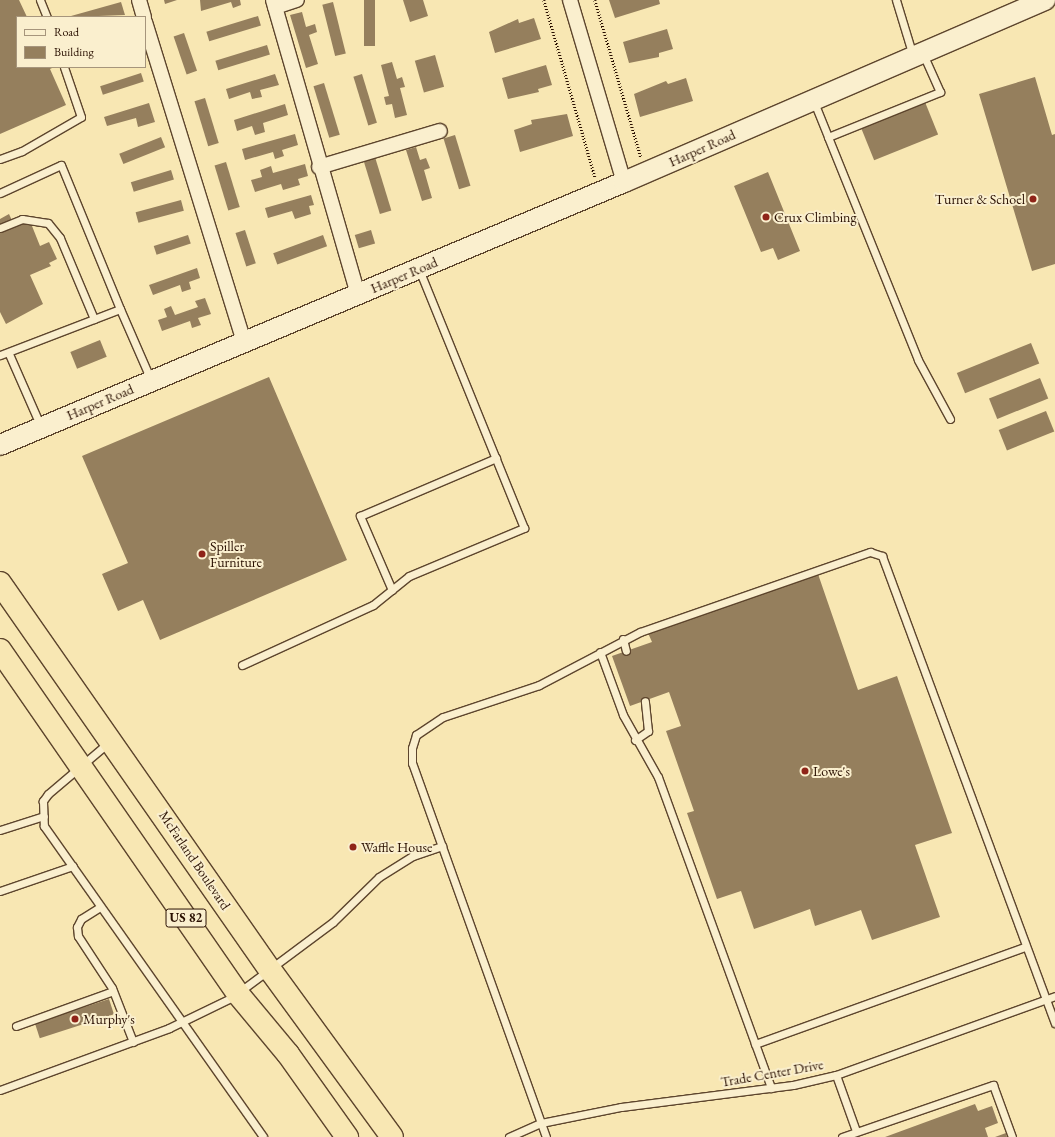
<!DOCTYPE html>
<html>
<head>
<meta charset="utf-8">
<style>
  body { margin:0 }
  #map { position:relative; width:1055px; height:1137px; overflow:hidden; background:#f8e7b3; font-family:"EB Garamond",serif }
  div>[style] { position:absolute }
  .building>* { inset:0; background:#957f5d; transform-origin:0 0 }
  .path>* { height:2.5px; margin-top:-1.25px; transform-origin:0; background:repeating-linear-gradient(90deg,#290f00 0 1px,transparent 0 3px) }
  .roads { filter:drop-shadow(1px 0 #5d452d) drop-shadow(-1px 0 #5d452d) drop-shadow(0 1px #5d452d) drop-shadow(0 -1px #5d452d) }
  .lane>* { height:7px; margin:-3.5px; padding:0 3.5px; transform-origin:3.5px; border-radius:3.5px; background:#faefce }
  .street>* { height:14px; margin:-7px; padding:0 7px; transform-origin:7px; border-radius:7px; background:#faefce }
  .secondary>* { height:20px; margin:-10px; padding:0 10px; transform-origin:10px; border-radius:10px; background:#faefce }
  .highway>* { height:22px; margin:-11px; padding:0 11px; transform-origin:11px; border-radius:11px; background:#f8e7b3 }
  .dots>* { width:11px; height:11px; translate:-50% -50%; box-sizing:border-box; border:2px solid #faefce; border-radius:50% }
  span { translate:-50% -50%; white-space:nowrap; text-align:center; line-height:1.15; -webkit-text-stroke:4px #faefce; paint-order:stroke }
  .shield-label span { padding:1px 3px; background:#faefce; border:1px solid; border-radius:3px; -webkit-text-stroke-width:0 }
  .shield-label { font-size:13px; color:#290f00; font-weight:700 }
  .street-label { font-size:14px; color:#290f00 }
  .poi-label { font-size:14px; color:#290f00 }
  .right { translate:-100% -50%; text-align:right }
  .left { translate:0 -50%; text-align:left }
  .legend { position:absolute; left:16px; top:16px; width:130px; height:52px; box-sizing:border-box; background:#faefce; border:1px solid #a6957c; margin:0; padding:5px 7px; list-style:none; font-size:12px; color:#290f00 }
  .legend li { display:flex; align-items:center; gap:8px; height:20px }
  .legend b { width:20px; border:1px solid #a6957c }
</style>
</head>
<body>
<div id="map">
  <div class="building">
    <i style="clip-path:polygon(0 0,19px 0,27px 17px,17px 17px,17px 67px,54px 67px,50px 69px,66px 105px,0 134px)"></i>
    <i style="clip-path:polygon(164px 0,177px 0,165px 4px)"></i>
    <i style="clip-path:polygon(200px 0,240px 0,241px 5px,233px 8px,231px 2px,201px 11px)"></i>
    <i style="left:364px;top:0;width:11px;height:46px"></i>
    <i style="clip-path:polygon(403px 0,423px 0,428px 16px,410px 22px)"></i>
    <i style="clip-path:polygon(609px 0,659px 0,660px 4px,615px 18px)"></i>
    <i style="clip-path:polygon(121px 2px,125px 15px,72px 17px,71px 16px)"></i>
    <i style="left:333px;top:2px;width:53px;height:11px;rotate:76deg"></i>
    <i style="clip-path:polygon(302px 12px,306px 27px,315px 24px,317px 32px,309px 35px,318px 64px,306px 68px,290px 15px)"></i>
    <i style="left:258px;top:16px;width:10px;height:54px;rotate:73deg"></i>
    <i style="clip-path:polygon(534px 18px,541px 39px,495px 53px,489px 32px,518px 19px,519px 23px)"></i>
    <i style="clip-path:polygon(667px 29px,673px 49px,659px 53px,659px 57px,629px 63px,623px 42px)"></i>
    <i style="left:184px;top:33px;width:40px;height:11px;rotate:71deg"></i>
    <i style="left:267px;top:45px;width:10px;height:54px;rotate:73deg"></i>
    <i style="left:435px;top:55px;width:33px;height:21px;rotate:74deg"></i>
    <i style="clip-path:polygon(392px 62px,397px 79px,402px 77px,405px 87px,400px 88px,407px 115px,395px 118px,392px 104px,386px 105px,384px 97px,389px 96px,381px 65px)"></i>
    <i style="clip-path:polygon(546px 65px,552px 85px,538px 89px,539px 92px,508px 99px,502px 78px)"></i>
    <i style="left:141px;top:73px;width:9px;height:43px;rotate:72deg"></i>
    <i style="clip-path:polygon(275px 74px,279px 85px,260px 90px,262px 97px,252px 99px,250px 92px,229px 99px,226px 89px)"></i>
    <i style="left:362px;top:74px;width:51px;height:9px;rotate:73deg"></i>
    <i style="clip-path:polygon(1035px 77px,1052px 135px,1055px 134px,1055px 264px,1032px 271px,979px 94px)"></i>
    <i style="clip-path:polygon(686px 78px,693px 101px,640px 117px,634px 94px,666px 81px,668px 84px)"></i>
    <i style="left:324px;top:83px;width:54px;height:11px;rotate:73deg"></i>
    <i style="left:205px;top:98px;width:47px;height:11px;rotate:73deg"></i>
    <i style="left:925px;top:102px;width:35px;height:69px;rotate:68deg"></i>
    <i style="clip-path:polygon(149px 103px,155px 122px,138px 127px,136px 118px,107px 126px,104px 117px)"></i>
    <i style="clip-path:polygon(285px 104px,288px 115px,263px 123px,265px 132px,255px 135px,252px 126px,237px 131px,234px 120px)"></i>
    <i style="clip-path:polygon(567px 114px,573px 136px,520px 152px,514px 130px,532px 124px,531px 120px)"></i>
    <i style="clip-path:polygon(295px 134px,298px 145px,282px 150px,284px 156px,275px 159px,273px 152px,245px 160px,242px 149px)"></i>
    <i style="left:455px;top:135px;width:53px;height:12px;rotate:73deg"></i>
    <i style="left:161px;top:137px;width:11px;height:45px;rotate:68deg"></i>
    <i style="clip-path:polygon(416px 147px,420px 160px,426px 158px,430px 168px,424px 170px,432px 198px,422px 201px,406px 150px)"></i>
    <i style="left:375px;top:157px;width:56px;height:12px;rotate:73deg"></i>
    <i style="left:226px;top:162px;width:47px;height:12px;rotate:73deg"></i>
    <i style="clip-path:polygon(305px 164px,308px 176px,298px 179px,300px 185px,283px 190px,281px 184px,255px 192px,251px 180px,262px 177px,260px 170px,271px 166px,273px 173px)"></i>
    <i style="left:171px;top:170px;width:10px;height:42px;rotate:73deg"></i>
    <i style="clip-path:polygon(768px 172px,800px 251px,778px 260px,773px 248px,761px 252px,734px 186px)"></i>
    <i style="clip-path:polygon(311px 195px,314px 205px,309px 206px,311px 214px,295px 219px,292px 211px,268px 218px,265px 208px)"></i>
    <i style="left:181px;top:200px;width:11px;height:47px;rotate:75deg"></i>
    <i style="clip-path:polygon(9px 214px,15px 227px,30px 221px,40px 246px,49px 242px,57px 259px,49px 263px,51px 266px,30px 275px,43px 304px,6px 324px,0 312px,0 219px)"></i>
    <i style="left:245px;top:230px;width:35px;height:10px;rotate:72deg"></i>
    <i style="left:371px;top:230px;width:14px;height:17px;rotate:73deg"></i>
    <i style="left:188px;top:235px;width:9px;height:36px;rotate:72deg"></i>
    <i style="left:323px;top:235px;width:12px;height:53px;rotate:70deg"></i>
    <i style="clip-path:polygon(197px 268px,200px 278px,189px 282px,191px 289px,182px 292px,180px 285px,153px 295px,149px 285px)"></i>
    <i style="clip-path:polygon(205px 298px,211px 314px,198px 318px,201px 325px,192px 328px,190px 321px,162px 331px,158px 320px,167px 317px,164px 309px,171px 306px,175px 315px,198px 307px,195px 301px)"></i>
    <i style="left:100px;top:340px;width:18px;height:32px;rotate:68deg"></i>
    <i style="left:1031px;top:343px;width:22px;height:80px;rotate:68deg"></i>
    <i style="clip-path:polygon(269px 377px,347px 560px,160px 640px,143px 600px,118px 611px,102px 574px,128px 563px,82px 456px)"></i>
    <i style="left:1040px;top:378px;width:22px;height:55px;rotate:68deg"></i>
    <i style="left:1046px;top:411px;width:22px;height:51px;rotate:68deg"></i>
    <i style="clip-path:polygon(818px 574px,858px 690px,897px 676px,952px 833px,915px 845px,940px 917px,872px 940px,861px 910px,815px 926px,810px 909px,754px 929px,741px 891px,717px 899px,687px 813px,694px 811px,666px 731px,681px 726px,669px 692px,630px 706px,612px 656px,652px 642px,648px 633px)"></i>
    <i style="left:109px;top:999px;width:16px;height:78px;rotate:72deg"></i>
    <i style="clip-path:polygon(975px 1104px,978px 1111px,992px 1106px,998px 1123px,985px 1128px,988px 1137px,885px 1137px)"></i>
    <i style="clip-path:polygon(1006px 1133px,1007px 1137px,995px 1137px)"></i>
  </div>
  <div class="path">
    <i style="left:544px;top:0;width:184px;rotate:73.9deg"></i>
    <i style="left:595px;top:0;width:164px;rotate:73.7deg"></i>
  </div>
  <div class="roads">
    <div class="lane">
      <i style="left:40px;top:0;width:18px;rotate:68deg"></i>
      <i style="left:896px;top:0;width:59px;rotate:73.1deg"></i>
      <i style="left:814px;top:102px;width:38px;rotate:68deg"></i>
      <i style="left:828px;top:137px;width:121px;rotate:-21.9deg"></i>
      <i style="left:940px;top:92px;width:42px;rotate:-114.1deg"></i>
      <i style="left:828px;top:137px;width:240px;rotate:68deg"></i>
      <i style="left:918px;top:360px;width:67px;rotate:61.5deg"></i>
      <i style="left:0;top:159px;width:23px;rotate:-20deg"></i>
      <i style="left:22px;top:151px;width:68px;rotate:-30deg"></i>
      <i style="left:81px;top:117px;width:53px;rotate:-108.8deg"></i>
      <i style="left:0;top:193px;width:67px;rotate:-24.7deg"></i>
      <i style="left:61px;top:165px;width:156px;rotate:67.7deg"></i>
      <i style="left:120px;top:309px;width:129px;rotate:159deg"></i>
      <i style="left:0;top:228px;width:24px;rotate:-22deg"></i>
      <i style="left:22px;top:219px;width:26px;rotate:9deg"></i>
      <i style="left:48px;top:223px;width:19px;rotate:51deg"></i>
      <i style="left:60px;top:238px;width:88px;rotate:67.2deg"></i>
      <i style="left:120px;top:309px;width:77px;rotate:66.4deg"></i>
      <i style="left:9px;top:354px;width:80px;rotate:66.3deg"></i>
      <i style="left:392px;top:590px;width:81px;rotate:-113.4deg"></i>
      <i style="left:360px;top:516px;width:148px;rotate:-23.1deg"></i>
      <i style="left:623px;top:639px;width:12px;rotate:76deg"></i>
      <i style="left:600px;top:652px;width:67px;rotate:69.9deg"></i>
      <i style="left:623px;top:715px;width:71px;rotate:60.6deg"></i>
      <i style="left:658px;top:777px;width:331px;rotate:70deg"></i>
      <i style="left:242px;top:665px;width:144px;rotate:-24.6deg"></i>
      <i style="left:373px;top:605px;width:46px;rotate:-38.9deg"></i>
      <i style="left:409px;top:576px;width:125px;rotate:-22.7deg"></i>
      <i style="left:524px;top:528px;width:279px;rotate:-112.1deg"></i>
      <i style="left:635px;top:740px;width:16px;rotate:-35deg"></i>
      <i style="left:648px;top:731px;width:30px;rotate:-96deg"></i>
      <i style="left:108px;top:743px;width:79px;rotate:139.6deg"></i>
      <i style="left:48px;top:794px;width:9px;rotate:126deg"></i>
      <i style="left:43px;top:801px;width:25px;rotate:88deg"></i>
      <i style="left:44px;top:826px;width:380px;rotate:54.8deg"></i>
      <i style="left:0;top:830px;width:46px;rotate:-17.7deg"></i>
      <i style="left:0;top:891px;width:77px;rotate:-18.9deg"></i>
      <i style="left:100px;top:907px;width:22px;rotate:148deg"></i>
      <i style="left:81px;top:919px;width:9px;rotate:117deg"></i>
      <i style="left:77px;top:927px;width:9px;rotate:84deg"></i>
      <i style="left:78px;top:936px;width:62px;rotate:56.8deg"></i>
      <i style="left:112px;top:988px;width:58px;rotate:68.7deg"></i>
      <i style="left:16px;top:1026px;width:103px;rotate:-19.8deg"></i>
      <i style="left:755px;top:1044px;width:287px;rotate:-19.8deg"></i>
      <i style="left:836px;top:1075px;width:59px;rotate:70.3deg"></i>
      <i style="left:0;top:1090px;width:180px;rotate:-20.1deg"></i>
      <i style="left:169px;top:1028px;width:69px;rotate:-25.8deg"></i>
      <i style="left:231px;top:998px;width:127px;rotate:-36.7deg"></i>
      <i style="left:333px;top:922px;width:64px;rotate:-44.4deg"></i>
      <i style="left:379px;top:877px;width:40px;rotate:-32deg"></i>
      <i style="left:413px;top:856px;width:31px;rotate:-19deg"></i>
      <i style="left:509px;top:1137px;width:35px;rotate:-24deg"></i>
      <i style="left:541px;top:1123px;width:82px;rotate:-11.3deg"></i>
      <i style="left:621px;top:1107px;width:173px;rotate:-7.3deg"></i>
      <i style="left:793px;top:1085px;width:44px;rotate:-13.1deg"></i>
      <i style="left:836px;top:1075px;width:233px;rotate:-19.8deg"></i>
      <i style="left:546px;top:1137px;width:397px;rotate:-109.7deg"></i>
      <i style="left:412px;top:763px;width:15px;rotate:-90deg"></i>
      <i style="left:412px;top:748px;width:14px;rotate:-73deg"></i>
      <i style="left:416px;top:735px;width:32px;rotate:-34deg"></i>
      <i style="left:443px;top:717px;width:101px;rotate:-18.4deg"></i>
      <i style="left:539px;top:685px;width:114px;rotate:-27.7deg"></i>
      <i style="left:640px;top:632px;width:244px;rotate:-19.2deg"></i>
      <i style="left:870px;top:552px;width:13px;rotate:18deg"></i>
      <i style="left:882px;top:556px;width:498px;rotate:69.7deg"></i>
      <i style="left:842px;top:1137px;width:160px;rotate:-19deg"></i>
      <i style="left:993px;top:1085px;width:55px;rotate:69.9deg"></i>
    </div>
    <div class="street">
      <i style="left:139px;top:0;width:18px;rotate:74deg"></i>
      <i style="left:273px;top:0;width:307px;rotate:73.9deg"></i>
      <i style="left:570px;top:0;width:190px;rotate:73.5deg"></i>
      <i style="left:275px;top:7px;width:23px;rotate:-18deg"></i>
      <i style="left:145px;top:22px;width:334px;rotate:72.8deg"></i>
      <i style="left:319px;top:167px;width:126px;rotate:-16.6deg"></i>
    </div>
    <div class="secondary">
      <i style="left:0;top:445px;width:677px;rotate:-22.85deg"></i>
      <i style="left:624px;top:182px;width:459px;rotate:-23.4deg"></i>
    </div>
    <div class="highway">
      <i style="left:0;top:583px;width:473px;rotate:55.1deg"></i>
      <i style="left:271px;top:971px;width:205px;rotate:53.9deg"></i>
      <i style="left:0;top:650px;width:418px;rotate:55.3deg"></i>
      <i style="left:238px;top:994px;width:78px;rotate:50.2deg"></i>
      <i style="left:288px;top:1054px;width:102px;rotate:54.6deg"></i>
    </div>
  </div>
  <div class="dots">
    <i style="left:1033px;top:199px;background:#8f2418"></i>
    <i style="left:766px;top:217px;background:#8f2418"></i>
    <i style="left:202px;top:554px;background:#8f2418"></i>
    <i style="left:805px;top:771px;background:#8f2418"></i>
    <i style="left:353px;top:847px;background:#8f2418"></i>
    <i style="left:75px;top:1019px;background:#8f2418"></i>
  </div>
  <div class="shield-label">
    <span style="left:186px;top:918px">US 82</span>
  </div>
  <div class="street-label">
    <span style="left:702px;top:148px;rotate:-24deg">Harper Road</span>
    <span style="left:404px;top:275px;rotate:-23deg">Harper Road</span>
    <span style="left:100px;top:402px;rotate:-23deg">Harper Road</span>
    <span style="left:195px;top:860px;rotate:56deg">McFarland Boulevard</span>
    <span style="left:772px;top:1073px;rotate:-10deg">Trade Center Drive</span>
  </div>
  <div class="poi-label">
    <span class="right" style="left:1025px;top:199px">Turner &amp; Schoel</span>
    <span class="left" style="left:774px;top:217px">Crux Climbing</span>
    <span class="left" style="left:210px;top:554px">Spiller<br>Furniture</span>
    <span class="left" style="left:813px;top:771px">Lowe's</span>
    <span class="left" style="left:361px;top:847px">Waffle House</span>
    <span class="left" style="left:83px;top:1019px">Murphy's</span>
  </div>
  <ul class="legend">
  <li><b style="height:5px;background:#faefce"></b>Road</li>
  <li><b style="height:11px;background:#957f5d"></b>Building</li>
  </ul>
</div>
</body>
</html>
